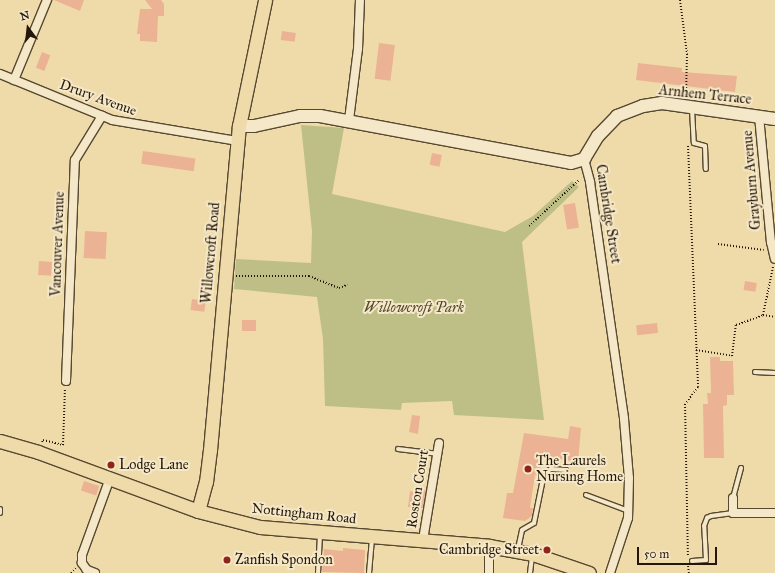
<!DOCTYPE html>
<html>
<head>
<meta charset="utf-8">
<style>
  body { margin:0 }
  #map { position:relative; width:775px; height:573px; overflow:hidden; background:#efdbaa; font-family:"IM FELL Great Primer",serif }
  div>[style] { position:absolute }
  .green>* { inset:0; background:#bebf86 }
  .building>* { inset:0; background:#ebb394; transform-origin:0 0 }
  .path>* { height:2px; margin-top:-1px; transform-origin:0; background:repeating-linear-gradient(90deg,#241709 0 1px,transparent 0 3px) }
  .roads { filter:drop-shadow(1px 0 #574831) drop-shadow(-1px 0 #574831) drop-shadow(0 1px #574831) drop-shadow(0 -1px #574831) }
  .lane>* { height:4px; margin:-2px; padding:0 2px; transform-origin:2px; border-radius:2px; background:#f5e8c8 }
  .street>* { height:8px; margin:-4px; padding:0 4px; transform-origin:4px; border-radius:4px; background:#f5e8c8 }
  .secondary>* { height:12px; margin:-6px; padding:0 6px; transform-origin:6px; border-radius:6px; background:#f5e8c8 }
  .primary>* { height:13px; margin:-6.5px; padding:0 6.5px; transform-origin:6.5px; border-radius:6.5px; background:#efdbaa }
  .dots>* { width:11px; height:11px; translate:-50% -50%; box-sizing:border-box; border:2px solid #f5e8c8; border-radius:50% }
  span { translate:-50% -50%; white-space:nowrap; text-align:center; line-height:1.15; -webkit-text-stroke:4px #f5e8c8; paint-order:stroke }
  .street-label { font-size:14px; color:#241709 }
  .park-label { font-size:14px; color:#52492e; font-style:italic }
  .poi-label { font-size:14px; color:#241709 }
  .left { translate:0 -50%; text-align:left }
  .right { translate:-100% -50%; text-align:right }
  .north { position:absolute; left:8px; top:8px; width:40px; height:40px; -webkit-text-stroke:3px #f5e8c8; paint-order:stroke; rotate:345deg; font-size:11px; font-weight:700; line-height:16px; text-align:center; color:#241709 }
  .north::after { content:''; display:block; margin:auto; width:14px; height:18px; background:#241709; clip-path:polygon(50% 0,100% 100%,50% 72%,0 100%) }
  .scale { position:absolute; left:637px; top:547px; width:80px; height:18px; box-sizing:border-box; border:2px solid #241709; border-top:0; padding-left:5px; font-size:12px; line-height:14px; white-space:nowrap; color:#241709; -webkit-text-stroke:3px #f5e8c8; paint-order:stroke }
</style>
</head>
<body>
<div id="map">
  <div class="green">
    <i style="clip-path:polygon(301px 125px,344px 128px,332px 194px,505px 232px,533px 216px,572px 181px,579px 187px,522px 242px,544px 420px,454px 415px,452px 401px,402px 403px,401px 410px,325px 406px,323px 339px,317px 297px,234px 289px,236px 259px,311px 263px,312px 231px)"></i>
  </div>
  <div class="building">
    <i style="clip-path:polygon(54px 0,84px 0,80px 11px)"></i>
    <i style="clip-path:polygon(145px 0,161px 0,164px 4px,164px 16px,158px 16px,157px 42px,140px 41px,140px 34px,137px 34px,140px 9px,152px 9px)"></i>
    <i style="left:282px;top:31px;width:14px;height:9px;rotate:8deg"></i>
    <i style="left:379px;top:43px;width:16px;height:36px;rotate:7deg"></i>
    <i style="left:42px;top:52px;width:9px;height:17px;rotate:21deg"></i>
    <i style="clip-path:polygon(638px 63px,682px 68px,682px 72px,737px 76px,735px 92px,636px 80px)"></i>
    <i style="left:143px;top:151px;width:53px;height:13px;rotate:8deg"></i>
    <i style="left:432px;top:153px;width:10px;height:12px;rotate:11deg"></i>
    <i style="left:575px;top:203px;width:25px;height:12px;rotate:81deg"></i>
    <i style="left:85px;top:231px;width:22px;height:27px;rotate:3deg"></i>
    <i style="left:39px;top:261px;width:13px;height:14px;rotate:4deg"></i>
    <i style="left:745px;top:281px;width:12px;height:9px;rotate:9deg"></i>
    <i style="left:192px;top:299px;width:14px;height:11px;rotate:8deg"></i>
    <i style="left:242px;top:320px;width:14px;height:11px"></i>
    <i style="left:657px;top:323px;width:10px;height:21px;rotate:84deg"></i>
    <i style="clip-path:polygon(710px 357px,720px 357px,720px 361px,733px 361px,734px 395px,727px 395px,727px 405px,723px 406px,724px 458px,704px 458px,703px 404px,708px 404px,707px 393px,711px 393px)"></i>
    <i style="clip-path:polygon(412px 415px,420px 416px,418px 434px,409px 432px)"></i>
    <i style="clip-path:polygon(570px 426px,581px 428px,578px 462px,542px 456px,539px 476px,535px 475px,530px 508px,533px 508px,532px 516px,525px 521px,503px 518px,507px 493px,513px 493px,524px 433px,568px 439px)"></i>
    <i style="left:84px;top:481px;width:16px;height:10px;rotate:18deg"></i>
    <i style="clip-path:polygon(416px 489px,426px 490px,423px 508px,408px 507px,410px 491px,415px 492px)"></i>
    <i style="clip-path:polygon(343px 548px,365px 550px,364px 573px,322px 572px,324px 549px,343px 551px)"></i>
  </div>
  <div class="path">
    <i style="left:680px;top:0;width:54px;rotate:82.6deg"></i>
    <i style="left:687px;top:54px;width:42px;rotate:91.4deg"></i>
    <i style="left:688px;top:146px;width:241px;rotate:87.6deg"></i>
    <i style="left:698px;top:387px;width:21px;rotate:127deg"></i>
    <i style="left:685px;top:404px;width:152px;rotate:88.9deg"></i>
    <i style="left:529px;top:226px;width:68px;rotate:-42.6deg"></i>
    <i style="left:718px;top:244px;width:46px;rotate:7.4deg"></i>
    <i style="left:773px;top:267px;width:49px;rotate:101.8deg"></i>
    <i style="left:763px;top:315px;width:12px;rotate:9deg"></i>
    <i style="left:236px;top:276px;width:73px"></i>
    <i style="left:309px;top:276px;width:32px;rotate:22deg"></i>
    <i style="left:339px;top:288px;width:9px;rotate:-21deg"></i>
    <i style="left:696px;top:350px;width:36px;rotate:9deg"></i>
    <i style="left:732px;top:356px;width:31px;rotate:-83deg"></i>
    <i style="left:736px;top:325px;width:29px;rotate:-20deg"></i>
    <i style="left:42px;top:442px;width:2px;rotate:-63deg"></i>
    <i style="left:43px;top:440px;width:21px;rotate:14deg"></i>
    <i style="left:63px;top:445px;width:56px;rotate:-88deg"></i>
    <i style="left:688px;top:566px;width:7px;rotate:82deg"></i>
    <i style="left:71px;top:573px;width:7px;rotate:-45deg"></i>
  </div>
  <div class="roads">
    <div class="lane">
      <i style="left:692px;top:109px;width:34px;rotate:87deg"></i>
      <i style="left:694px;top:143px;width:11px;rotate:15deg"></i>
      <i style="left:705px;top:146px;width:23px;rotate:88deg"></i>
      <i style="left:755px;top:372px;width:20px;rotate:3deg"></i>
      <i style="left:398px;top:449px;width:39px;rotate:7deg"></i>
      <i style="left:586px;top:495px;width:46px;rotate:20.4deg"></i>
      <i style="left:733px;top:498px;width:31px;rotate:-75deg"></i>
      <i style="left:0;top:509px;width:4px;rotate:90deg"></i>
      <i style="left:518px;top:549px;width:19px;rotate:-78deg"></i>
      <i style="left:522px;top:530px;width:14px;rotate:-30deg"></i>
      <i style="left:534px;top:523px;width:50px;rotate:-78.5deg"></i>
      <i style="left:544px;top:474px;width:9px;rotate:-36deg"></i>
      <i style="left:551px;top:469px;width:15px;rotate:4deg"></i>
      <i style="left:692px;top:561px;width:14px;rotate:-4deg"></i>
      <i style="left:706px;top:560px;width:34px;rotate:-93deg"></i>
      <i style="left:704px;top:526px;width:9px;rotate:-69deg"></i>
      <i style="left:707px;top:518px;width:4px;rotate:-27deg"></i>
      <i style="left:711px;top:516px;width:22px;rotate:-8deg"></i>
      <i style="left:318px;top:573px;width:39px;rotate:-87deg"></i>
      <i style="left:369px;top:573px;width:36px;rotate:-85deg"></i>
      <i style="left:530px;top:573px;width:16px;rotate:-83deg"></i>
    </div>
    <div class="street">
      <i style="left:0;top:74px;width:121px;rotate:22.3deg"></i>
      <i style="left:112px;top:120px;width:128px;rotate:9.5deg"></i>
      <i style="left:14px;top:80px;width:87px;rotate:-67.6deg"></i>
      <i style="left:759px;top:116px;width:127px;rotate:84.6deg"></i>
      <i style="left:771px;top:242px;width:17px;rotate:77deg"></i>
      <i style="left:349px;top:120px;width:72px;rotate:-82.8deg"></i>
      <i style="left:358px;top:49px;width:49px;rotate:-87.7deg"></i>
      <i style="left:584px;top:159px;width:24px;rotate:75deg"></i>
      <i style="left:590px;top:182px;width:239px;rotate:81.8deg"></i>
      <i style="left:624px;top:419px;width:59px;rotate:85.2deg"></i>
      <i style="left:629px;top:478px;width:40px;rotate:91.4deg"></i>
      <i style="left:628px;top:518px;width:58px;rotate:108.1deg"></i>
      <i style="left:66px;top:381px;width:221px;rotate:-87.7deg"></i>
      <i style="left:75px;top:160px;width:52px;rotate:-58.5deg"></i>
      <i style="left:733px;top:498px;width:15px;rotate:90deg"></i>
      <i style="left:733px;top:513px;width:42px"></i>
      <i style="left:423px;top:540px;width:98px;rotate:-80.6deg"></i>
      <i style="left:95px;top:573px;width:9px;rotate:-159deg"></i>
      <i style="left:87px;top:570px;width:9px;rotate:-126deg"></i>
      <i style="left:82px;top:563px;width:8px;rotate:-90deg"></i>
      <i style="left:82px;top:555px;width:82px;rotate:-70deg"></i>
      <i style="left:489px;top:573px;width:27px;rotate:-90deg"></i>
    </div>
    <div class="secondary">
      <i style="left:239px;top:126px;width:15px"></i>
      <i style="left:254px;top:126px;width:47px;rotate:-12.3deg"></i>
      <i style="left:300px;top:116px;width:20px"></i>
      <i style="left:320px;top:116px;width:255px;rotate:10.6deg"></i>
      <i style="left:571px;top:163px;width:14px;rotate:-17deg"></i>
      <i style="left:584px;top:159px;width:27px;rotate:-59deg"></i>
      <i style="left:598px;top:136px;width:28px;rotate:-46deg"></i>
      <i style="left:617px;top:116px;width:28px;rotate:-21deg"></i>
      <i style="left:643px;top:106px;width:19px;rotate:-9deg"></i>
      <i style="left:662px;top:103px;width:114px;rotate:8.1deg"></i>
    </div>
    <div class="primary">
      <i style="left:0;top:441px;width:40px;rotate:16deg"></i>
      <i style="left:38px;top:452px;width:171px;rotate:20.2deg"></i>
      <i style="left:198px;top:511px;width:64px;rotate:14.5deg"></i>
      <i style="left:260px;top:527px;width:230px;rotate:4.7deg"></i>
      <i style="left:489px;top:546px;width:45px;rotate:10.3deg"></i>
      <i style="left:533px;top:554px;width:59px;rotate:18.7deg"></i>
      <i style="left:198px;top:511px;width:30px;rotate:-75deg"></i>
      <i style="left:206px;top:482px;width:32px;rotate:-83deg"></i>
      <i style="left:210px;top:450px;width:325px;rotate:-84.9deg"></i>
      <i style="left:239px;top:126px;width:129px;rotate:-78.3deg"></i>
    </div>
  </div>
  <div class="dots">
    <i style="left:111px;top:465px;background:#8f2418"></i>
    <i style="left:528px;top:469px;background:#8f2418"></i>
    <i style="left:547px;top:550px;background:#8f2418"></i>
    <i style="left:227px;top:560px;background:#8f2418"></i>
  </div>
  <div class="street-label">
    <span style="left:705px;top:95px;rotate:6deg">Arnhem Terrace</span>
    <span style="left:98px;top:98px;rotate:20deg">Drury Avenue</span>
    <span style="left:752px;top:180px;rotate:-95deg">Grayburn Avenue</span>
    <span style="left:608px;top:214px;rotate:81deg">Cambridge Street</span>
    <span style="left:58px;top:244px;rotate:-88deg">Vancouver Avenue</span>
    <span style="left:211px;top:253px;rotate:-85deg">Willowcroft Road</span>
    <span style="left:418px;top:489px;rotate:-81deg">Roston Court</span>
    <span style="left:304px;top:514px;rotate:6deg">Nottingham Road</span>
  </div>
  <div class="park-label">
    <span style="left:414px;top:308px">Willowcroft Park</span>
  </div>
  <div class="poi-label">
    <span class="left" style="left:536px;top:469px">The Laurels<br>Nursing Home</span>
    <span class="left" style="left:119px;top:465px">Lodge Lane</span>
    <span class="right" style="left:539px;top:550px">Cambridge Street</span>
    <span class="left" style="left:235px;top:560px">Zanfish Spondon</span>
  </div>
  <div class="north">N</div>
  <div class="scale">50 m</div>
</div>
</body>
</html>
